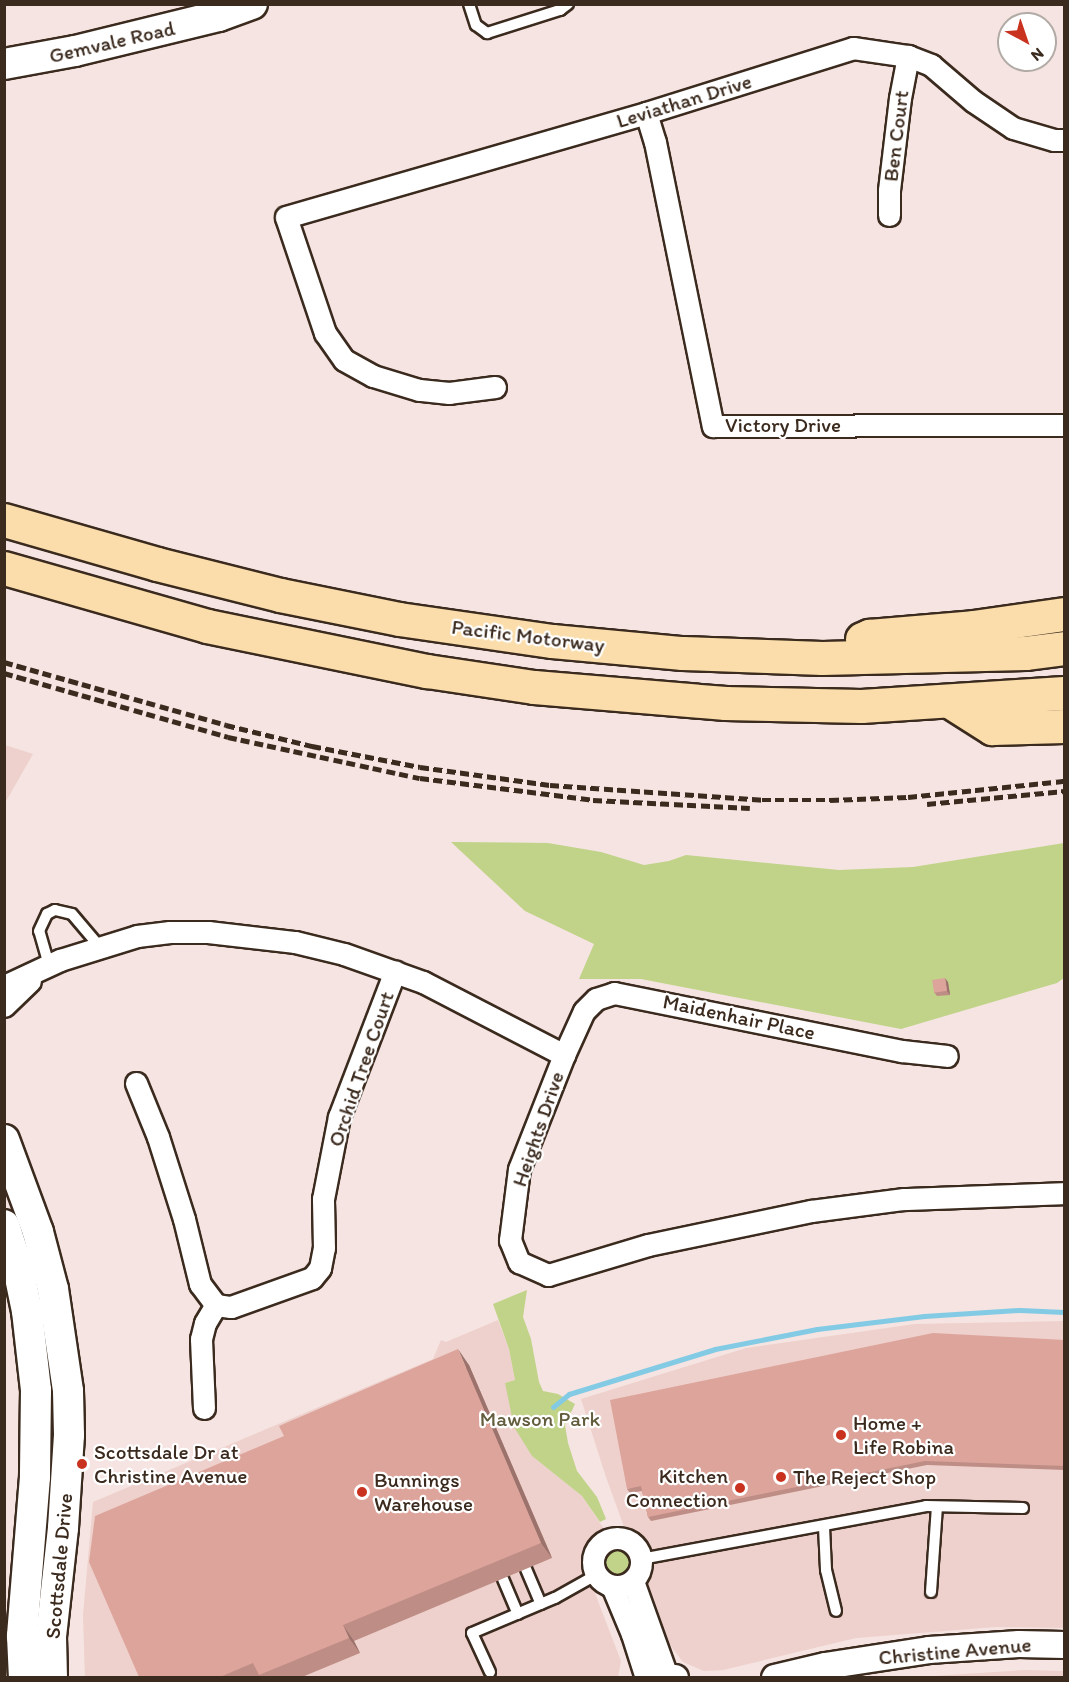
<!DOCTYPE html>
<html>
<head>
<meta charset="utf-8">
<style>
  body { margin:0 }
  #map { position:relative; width:1069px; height:1682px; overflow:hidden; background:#f5e4e1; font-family:Itim,sans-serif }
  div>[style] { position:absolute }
  .built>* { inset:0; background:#eed1cc }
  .green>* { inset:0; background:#c0d388 }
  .round { border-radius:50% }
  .stream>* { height:5px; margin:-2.5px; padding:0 2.5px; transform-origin:2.5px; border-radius:2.5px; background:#83cbe4 }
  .roads { filter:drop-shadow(2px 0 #3b2a1e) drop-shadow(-2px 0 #3b2a1e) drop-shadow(0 2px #3b2a1e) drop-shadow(0 -2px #3b2a1e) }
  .service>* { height:10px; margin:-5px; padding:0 5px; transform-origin:5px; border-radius:5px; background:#fff }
  .minor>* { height:21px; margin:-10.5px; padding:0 10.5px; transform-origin:10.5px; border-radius:10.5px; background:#fff }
  .minor>.ring { margin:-10.5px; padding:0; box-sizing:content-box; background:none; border:21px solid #fff; border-radius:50% }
  .tertiary>* { height:26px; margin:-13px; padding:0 13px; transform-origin:13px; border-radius:13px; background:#fff }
  .secondary>* { height:30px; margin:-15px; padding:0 15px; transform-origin:15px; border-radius:15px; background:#fff }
  .motorway>* { height:33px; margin:-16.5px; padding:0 16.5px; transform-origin:16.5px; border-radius:16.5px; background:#faddab }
  .rail>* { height:4.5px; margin-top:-2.25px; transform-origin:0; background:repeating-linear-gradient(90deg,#3b2a1e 0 9px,transparent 0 13.5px) }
  .wall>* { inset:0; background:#be8d85 }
  .shaded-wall>* { inset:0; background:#9b736c }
  .building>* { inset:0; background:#dda49b; transform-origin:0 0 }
  .dots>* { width:16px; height:16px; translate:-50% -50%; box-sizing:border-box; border:3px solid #fff; border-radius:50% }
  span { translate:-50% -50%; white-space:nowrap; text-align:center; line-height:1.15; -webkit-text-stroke:4.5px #fff; paint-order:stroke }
  .street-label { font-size:21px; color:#3b2a1e }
  .park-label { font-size:21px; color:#635d3e }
  .poi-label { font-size:21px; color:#3b2a1e }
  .left { translate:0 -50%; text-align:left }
  .right { translate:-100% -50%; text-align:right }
  .frame { position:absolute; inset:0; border:6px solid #3b2a1e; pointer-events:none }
  .north { position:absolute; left:997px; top:12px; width:60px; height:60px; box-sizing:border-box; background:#fff; border:2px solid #b1aaa5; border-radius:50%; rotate:140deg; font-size:16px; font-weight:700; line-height:24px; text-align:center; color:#3b2a1e }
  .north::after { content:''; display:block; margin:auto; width:21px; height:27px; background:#c8321e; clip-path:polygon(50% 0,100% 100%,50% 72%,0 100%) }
</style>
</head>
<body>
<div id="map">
  <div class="built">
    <i style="clip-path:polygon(5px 745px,33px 754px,5px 803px,4px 745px)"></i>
    <i style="clip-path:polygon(498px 1320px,509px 1349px,515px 1380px,505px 1383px,532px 1456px,582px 1496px,604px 1529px,588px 1544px,583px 1562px,621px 1661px,618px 1677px,85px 1678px,83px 1615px,93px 1502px,433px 1359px,441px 1340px,446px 1342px)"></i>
    <i style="clip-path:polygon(1064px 1321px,1064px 1628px,996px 1627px,856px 1638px,723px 1670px,704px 1671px,683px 1662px,664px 1637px,606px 1477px,581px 1399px,746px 1348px,915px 1324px)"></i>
    <i style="clip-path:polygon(1024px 1670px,1064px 1671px,1064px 1677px,918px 1677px)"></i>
  </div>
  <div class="green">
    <i style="clip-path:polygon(451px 842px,548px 843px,601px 852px,644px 865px,669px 861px,686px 855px,839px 870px,913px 867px,1064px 843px,1064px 978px,1057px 983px,901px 1029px,641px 979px,579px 979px,594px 944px,525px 911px)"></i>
    <i style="clip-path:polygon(527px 1290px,523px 1317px,531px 1339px,539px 1382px,543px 1391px,558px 1394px,575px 1404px,565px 1425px,568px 1443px,577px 1471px,597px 1497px,602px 1509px,606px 1519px,600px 1522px,582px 1496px,532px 1456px,514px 1427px,505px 1383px,515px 1380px,509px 1349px,493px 1304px)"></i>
    <i class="round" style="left:606px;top:1551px;width:24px;height:24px"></i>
  </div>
  <div class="stream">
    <i style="left:553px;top:1407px;width:21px;rotate:-39deg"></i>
    <i style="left:569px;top:1394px;width:153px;rotate:-17.1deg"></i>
    <i style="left:715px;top:1349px;width:104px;rotate:-11.1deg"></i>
    <i style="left:817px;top:1329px;width:108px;rotate:-6.9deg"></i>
    <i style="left:924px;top:1316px;width:96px;rotate:-3.6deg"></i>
    <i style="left:1020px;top:1310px;width:44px;rotate:2.6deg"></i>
  </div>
  <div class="roads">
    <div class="service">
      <i style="left:469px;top:4px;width:22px;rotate:72deg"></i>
      <i style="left:476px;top:25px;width:14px;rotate:36deg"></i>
      <i style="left:487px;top:33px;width:77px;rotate:-17.5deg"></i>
      <i style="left:560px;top:10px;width:10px;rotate:-37deg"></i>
      <i style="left:49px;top:965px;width:35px;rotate:-106deg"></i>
      <i style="left:39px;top:931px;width:19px;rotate:-65deg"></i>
      <i style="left:47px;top:914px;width:9px;rotate:-27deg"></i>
      <i style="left:55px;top:910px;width:17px;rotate:13deg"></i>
      <i style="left:72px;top:914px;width:42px;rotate:49.8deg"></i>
      <i style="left:824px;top:1527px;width:43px;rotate:87.3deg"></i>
      <i style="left:826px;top:1570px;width:42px;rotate:76.3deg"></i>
      <i style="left:641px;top:1559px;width:290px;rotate:-10.5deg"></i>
      <i style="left:926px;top:1506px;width:97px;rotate:1.2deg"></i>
      <i style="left:526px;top:1569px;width:38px;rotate:67deg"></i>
      <i style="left:503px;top:1579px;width:38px;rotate:67deg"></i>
      <i style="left:931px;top:1592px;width:85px;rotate:-86deg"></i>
      <i style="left:490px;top:1672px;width:43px;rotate:-114.8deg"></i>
      <i style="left:472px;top:1633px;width:90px;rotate:-22.9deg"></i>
      <i style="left:555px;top:1598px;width:47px;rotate:-29.3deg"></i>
    </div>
    <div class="minor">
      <i style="left:646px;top:113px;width:30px;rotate:73deg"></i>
      <i style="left:655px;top:142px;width:290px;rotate:78.5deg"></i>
      <i style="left:713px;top:426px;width:351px;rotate:-0.2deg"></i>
      <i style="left:889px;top:215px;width:25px;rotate:-90deg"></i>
      <i style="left:889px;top:190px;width:93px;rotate:-83.2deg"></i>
      <i style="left:900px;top:98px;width:43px;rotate:-79.2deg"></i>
      <i style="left:495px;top:387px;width:46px;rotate:172.6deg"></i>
      <i style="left:449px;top:393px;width:30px;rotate:-174deg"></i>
      <i style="left:419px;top:390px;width:48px;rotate:-163.1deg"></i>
      <i style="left:373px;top:376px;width:33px;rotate:-151deg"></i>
      <i style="left:344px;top:360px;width:33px;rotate:-125deg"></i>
      <i style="left:325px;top:333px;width:122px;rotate:-108.6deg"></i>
      <i style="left:286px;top:217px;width:375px;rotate:-16.1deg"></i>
      <i style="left:646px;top:113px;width:217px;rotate:-17.4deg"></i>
      <i style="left:853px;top:48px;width:56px;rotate:8.3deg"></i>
      <i style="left:908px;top:56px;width:25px;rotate:21deg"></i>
      <i style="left:931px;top:65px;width:55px;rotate:40.6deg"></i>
      <i style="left:973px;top:101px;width:48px;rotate:34deg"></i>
      <i style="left:1013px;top:128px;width:43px;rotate:16.3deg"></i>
      <i style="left:1054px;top:140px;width:10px"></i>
      <i style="left:4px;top:986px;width:62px;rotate:-24.9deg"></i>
      <i style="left:60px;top:960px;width:81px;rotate:-17.3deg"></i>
      <i style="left:137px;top:936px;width:33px;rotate:-7deg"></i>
      <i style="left:170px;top:932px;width:38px"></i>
      <i style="left:208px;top:932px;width:88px;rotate:6.6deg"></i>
      <i style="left:295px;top:942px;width:50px;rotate:13.8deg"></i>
      <i style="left:344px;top:954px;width:84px;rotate:19.5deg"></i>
      <i style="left:423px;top:982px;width:159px;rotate:27.4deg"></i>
      <i style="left:564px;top:1055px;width:123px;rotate:111.5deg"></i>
      <i style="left:519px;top:1169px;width:72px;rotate:97.2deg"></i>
      <i style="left:510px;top:1240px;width:24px;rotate:68deg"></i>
      <i style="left:519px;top:1262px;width:32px;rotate:24deg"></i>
      <i style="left:548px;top:1275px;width:104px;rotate:-16.7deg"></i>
      <i style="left:648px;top:1245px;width:167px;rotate:-11.8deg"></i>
      <i style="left:811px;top:1211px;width:94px;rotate:-7.4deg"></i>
      <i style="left:904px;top:1199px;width:160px;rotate:-2.1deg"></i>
      <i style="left:4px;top:1006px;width:36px;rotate:-44deg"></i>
      <i style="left:564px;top:1055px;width:48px;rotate:-65.6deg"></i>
      <i style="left:584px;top:1011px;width:17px;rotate:-45deg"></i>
      <i style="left:596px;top:999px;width:19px;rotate:-18deg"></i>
      <i style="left:614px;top:993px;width:294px;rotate:11.4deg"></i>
      <i style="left:902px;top:1051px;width:45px;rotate:6.3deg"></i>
      <i style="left:136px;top:1083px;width:58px;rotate:67.8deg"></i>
      <i style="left:158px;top:1137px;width:86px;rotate:72.4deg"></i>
      <i style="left:184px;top:1219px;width:67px;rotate:76.2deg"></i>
      <i style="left:200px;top:1284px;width:26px;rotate:53deg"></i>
      <i style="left:216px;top:1305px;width:15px;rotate:8deg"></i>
      <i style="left:231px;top:1307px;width:86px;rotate:-19.7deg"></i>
      <i style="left:312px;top:1278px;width:13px;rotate:-51deg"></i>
      <i style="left:320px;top:1268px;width:20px;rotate:-79deg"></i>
      <i style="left:324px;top:1248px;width:49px;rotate:-91.2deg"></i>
      <i style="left:323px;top:1199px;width:84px;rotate:-79deg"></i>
      <i style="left:339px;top:1117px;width:156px;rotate:-69deg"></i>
      <i style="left:204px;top:1408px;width:69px;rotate:-92.5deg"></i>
      <i style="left:201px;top:1339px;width:16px;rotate:-76deg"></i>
      <i style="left:205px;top:1323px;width:21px;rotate:-59deg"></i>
      <i class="ring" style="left:593px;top:1538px;width:27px;height:27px"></i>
      <i style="left:633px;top:1581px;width:101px;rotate:70.3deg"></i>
      <i style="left:612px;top:1586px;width:52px;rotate:67.4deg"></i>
      <i style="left:632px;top:1634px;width:46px;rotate:72.3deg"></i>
    </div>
    <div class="tertiary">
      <i style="left:659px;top:1678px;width:16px"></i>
      <i style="left:775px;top:1678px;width:51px;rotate:-13.5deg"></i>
      <i style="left:825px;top:1666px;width:105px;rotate:-8.7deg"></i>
      <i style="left:929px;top:1650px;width:90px;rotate:-3.8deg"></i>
      <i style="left:1019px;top:1644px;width:45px;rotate:1.3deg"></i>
    </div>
    <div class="secondary">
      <i style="left:4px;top:64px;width:72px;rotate:-10.4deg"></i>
      <i style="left:75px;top:51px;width:148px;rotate:-13.7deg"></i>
      <i style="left:219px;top:16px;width:35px;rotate:-20deg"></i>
      <i style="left:4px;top:1140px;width:98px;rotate:69.7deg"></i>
      <i style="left:38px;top:1232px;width:59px;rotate:75.3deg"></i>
      <i style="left:53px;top:1289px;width:103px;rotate:81.6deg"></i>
      <i style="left:68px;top:1391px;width:44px;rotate:88.7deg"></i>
      <i style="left:69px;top:1435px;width:93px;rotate:93.7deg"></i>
      <i style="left:63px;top:1528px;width:110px;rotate:96.3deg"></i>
      <i style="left:51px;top:1637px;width:41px;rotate:88.6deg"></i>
      <i style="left:4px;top:1225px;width:45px;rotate:72deg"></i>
      <i style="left:18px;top:1268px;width:44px;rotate:78.2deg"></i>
      <i style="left:27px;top:1311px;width:80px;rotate:83.5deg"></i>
      <i style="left:36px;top:1390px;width:87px;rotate:90.7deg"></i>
      <i style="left:35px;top:1477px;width:160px;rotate:94.7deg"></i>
      <i style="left:22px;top:1636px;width:42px;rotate:87.3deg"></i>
    </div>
    <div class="motorway">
      <i style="left:4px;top:520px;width:159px;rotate:16deg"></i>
      <i style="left:157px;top:564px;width:127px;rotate:14.1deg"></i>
      <i style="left:280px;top:595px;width:121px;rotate:11.4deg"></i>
      <i style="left:399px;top:619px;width:155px;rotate:8.2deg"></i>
      <i style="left:552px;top:641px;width:131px;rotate:5.3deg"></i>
      <i style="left:682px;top:653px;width:140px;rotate:2deg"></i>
      <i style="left:822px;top:658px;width:203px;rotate:-1.4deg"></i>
      <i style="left:1025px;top:653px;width:39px;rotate:-7deg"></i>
      <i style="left:4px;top:568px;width:211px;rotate:15.9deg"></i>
      <i style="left:207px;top:626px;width:225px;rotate:11.6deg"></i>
      <i style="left:427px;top:671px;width:108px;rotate:8.5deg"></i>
      <i style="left:534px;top:687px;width:192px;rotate:4.8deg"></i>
      <i style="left:725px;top:703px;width:136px;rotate:1.3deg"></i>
      <i style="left:861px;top:706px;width:203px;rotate:-3.7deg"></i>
      <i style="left:862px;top:639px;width:8px;rotate:-23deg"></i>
      <i style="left:869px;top:636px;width:104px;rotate:-4.9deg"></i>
      <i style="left:973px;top:627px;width:92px;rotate:-8.1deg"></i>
      <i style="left:951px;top:702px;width:49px;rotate:32.4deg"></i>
      <i style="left:992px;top:728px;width:72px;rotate:-1.6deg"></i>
    </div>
  </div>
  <div class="rail">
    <i style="left:4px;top:662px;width:231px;rotate:15.8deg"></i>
    <i style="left:226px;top:725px;width:89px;rotate:13.7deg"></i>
    <i style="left:312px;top:746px;width:110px;rotate:11deg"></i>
    <i style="left:420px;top:767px;width:131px;rotate:7.9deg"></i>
    <i style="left:550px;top:785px;width:213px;rotate:4deg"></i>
    <i style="left:762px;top:800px;width:68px"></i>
    <i style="left:830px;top:800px;width:78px;rotate:-2.2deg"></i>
    <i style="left:908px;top:797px;width:157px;rotate:-5.9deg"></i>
    <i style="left:4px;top:673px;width:233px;rotate:15.9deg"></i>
    <i style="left:228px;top:737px;width:196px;rotate:12.1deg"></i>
    <i style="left:420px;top:778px;width:174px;rotate:7.2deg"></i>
    <i style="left:593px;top:800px;width:157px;rotate:2.9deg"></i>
    <i style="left:927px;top:804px;width:138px;rotate:-5.4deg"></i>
  </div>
  <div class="wall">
    <i style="clip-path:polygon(948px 982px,950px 995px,937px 996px,934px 992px)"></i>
    <i style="clip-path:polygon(1065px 1340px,1065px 1470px,927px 1465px,651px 1521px,648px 1517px,642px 1491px,630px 1493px,627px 1489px)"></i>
    <i style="clip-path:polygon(469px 1365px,552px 1558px,354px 1641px,360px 1653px,302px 1677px,139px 1677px)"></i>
  </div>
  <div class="shaded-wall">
    <i style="clip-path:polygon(945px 978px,948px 982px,950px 995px,947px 991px)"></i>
    <i style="clip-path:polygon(458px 1349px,469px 1365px,552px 1558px,541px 1543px)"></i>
    <i style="clip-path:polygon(343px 1625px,354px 1641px,360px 1653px,349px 1638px)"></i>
  </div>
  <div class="building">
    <i style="left:945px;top:978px;width:13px;height:13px;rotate:81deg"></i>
    <i style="clip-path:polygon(933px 1333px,1065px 1340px,1065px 1466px,925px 1461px,648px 1517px,641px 1486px,627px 1489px,610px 1400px)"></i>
    <i style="clip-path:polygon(458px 1349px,541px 1543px,343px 1625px,349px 1638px,259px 1675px,253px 1663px,220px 1677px,139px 1677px,89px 1562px,95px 1516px,284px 1436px,279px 1426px)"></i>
  </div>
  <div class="dots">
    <i style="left:841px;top:1435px;background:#c8321e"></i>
    <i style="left:82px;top:1464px;background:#c8321e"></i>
    <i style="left:781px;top:1477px;background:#c8321e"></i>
    <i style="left:740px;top:1488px;background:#c8321e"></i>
    <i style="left:362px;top:1492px;background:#c8321e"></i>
  </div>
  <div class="street-label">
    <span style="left:112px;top:42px;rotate:-13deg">Gemvale Road</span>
    <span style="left:684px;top:101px;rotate:-17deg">Leviathan Drive</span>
    <span style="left:896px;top:136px;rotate:-83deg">Ben Court</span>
    <span style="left:783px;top:425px">Victory Drive</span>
    <span style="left:528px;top:636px;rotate:7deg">Pacific Motorway</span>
    <span style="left:739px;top:1017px;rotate:12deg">Maidenhair Place</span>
    <span style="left:361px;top:1069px;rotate:-71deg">Orchid Tree Court</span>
    <span style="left:538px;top:1129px;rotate:-71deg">Heights Drive</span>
    <span style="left:59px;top:1566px;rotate:-85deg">Scottsdale Drive</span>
    <span style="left:955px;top:1651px;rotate:-5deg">Christine Avenue</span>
  </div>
  <div class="park-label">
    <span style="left:540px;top:1419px">Mawson Park</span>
  </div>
  <div class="poi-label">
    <span class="left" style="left:853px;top:1435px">Home +<br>Life Robina</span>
    <span class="left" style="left:94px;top:1464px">Scottsdale Dr at<br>Christine Avenue</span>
    <span class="right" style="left:728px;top:1488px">Kitchen<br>Connection</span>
    <span class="left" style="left:793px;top:1477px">The Reject Shop</span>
    <span class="left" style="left:374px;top:1492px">Bunnings<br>Warehouse</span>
  </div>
  <div class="frame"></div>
  <div class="north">N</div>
</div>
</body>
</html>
